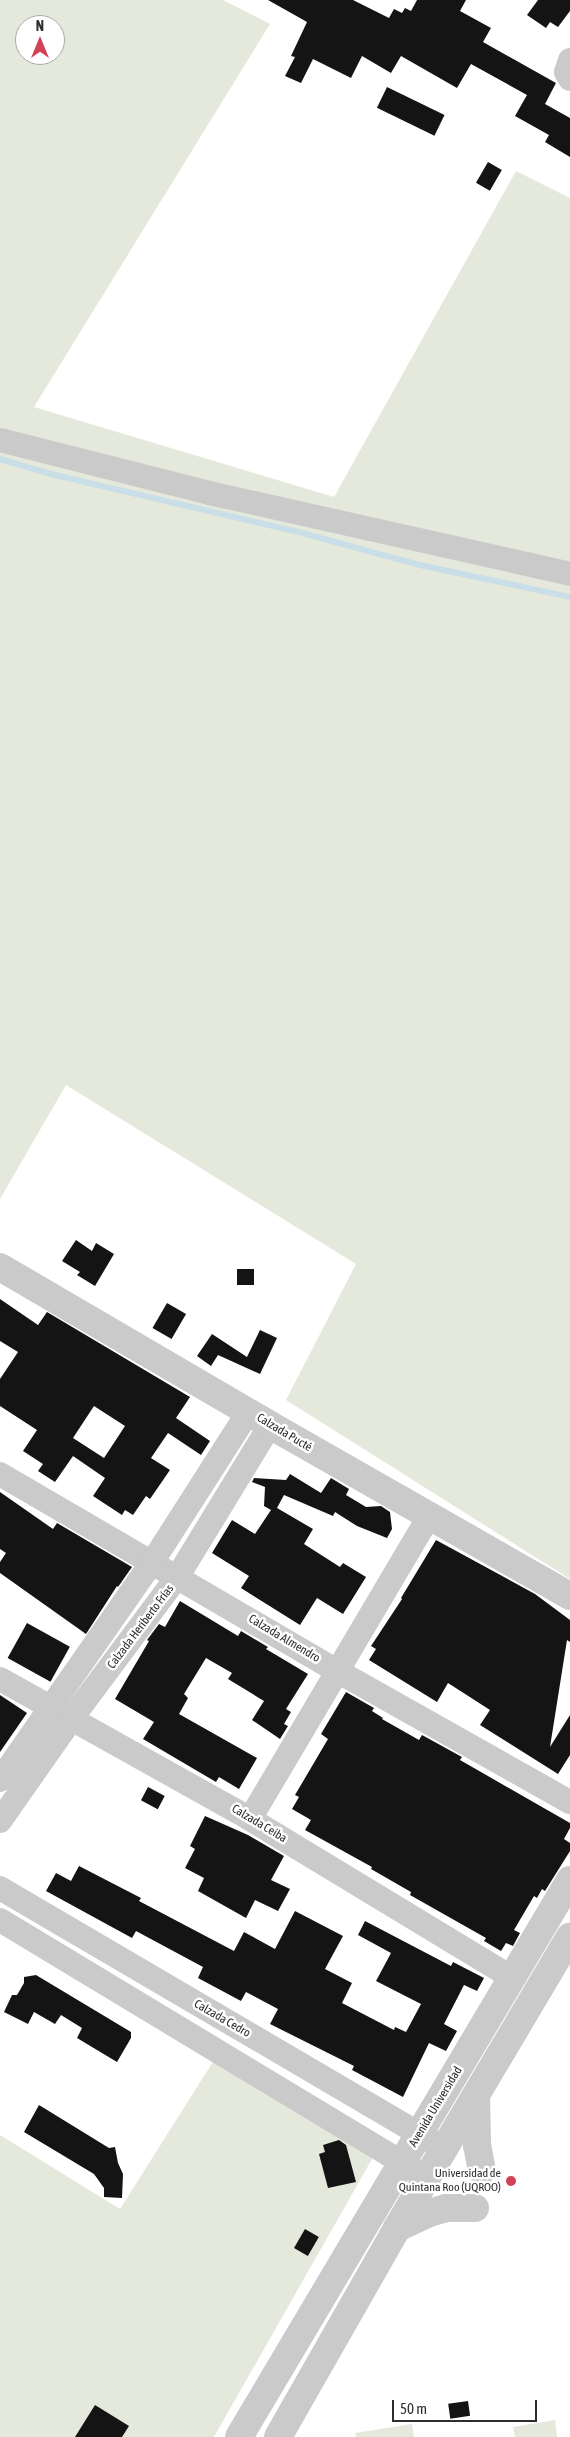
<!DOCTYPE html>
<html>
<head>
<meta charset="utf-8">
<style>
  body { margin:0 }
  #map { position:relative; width:570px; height:2437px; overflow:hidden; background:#fff; font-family:"Asap Condensed",sans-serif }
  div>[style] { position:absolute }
  .green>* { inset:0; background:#e4e9dc }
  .stream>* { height:5.5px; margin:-2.75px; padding:0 2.75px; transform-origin:2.75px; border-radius:2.75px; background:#cadee7 }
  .building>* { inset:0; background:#141414; transform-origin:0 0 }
  .minor>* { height:24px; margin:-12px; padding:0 12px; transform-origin:12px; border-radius:12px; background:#cacaca }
  .tertiary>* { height:28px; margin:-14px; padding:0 14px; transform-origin:14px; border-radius:14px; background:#cacaca }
  .dots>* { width:14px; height:14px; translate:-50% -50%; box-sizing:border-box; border:2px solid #fff; border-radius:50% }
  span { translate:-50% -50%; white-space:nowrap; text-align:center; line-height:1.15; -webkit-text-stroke:5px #fff; paint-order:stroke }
  .street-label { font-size:12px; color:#2d2d2d }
  .poi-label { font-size:12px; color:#2d2d2d }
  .right { translate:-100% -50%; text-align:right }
  .north { position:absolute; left:15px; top:15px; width:50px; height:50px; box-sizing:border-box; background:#fff; border:1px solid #ababab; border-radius:50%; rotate:0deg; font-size:14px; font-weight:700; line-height:20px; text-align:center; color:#2d2d2d }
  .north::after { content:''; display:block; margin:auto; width:18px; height:22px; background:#d24257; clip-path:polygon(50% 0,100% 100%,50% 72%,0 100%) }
  .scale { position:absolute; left:392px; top:2400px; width:145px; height:22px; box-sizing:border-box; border:2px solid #2d2d2d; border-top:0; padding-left:6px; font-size:15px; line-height:18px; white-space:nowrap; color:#2d2d2d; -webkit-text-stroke:4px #fff; paint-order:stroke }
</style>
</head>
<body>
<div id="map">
  <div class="green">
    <i style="clip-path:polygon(evenodd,0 0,223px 0,270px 24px,34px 407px,334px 497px,516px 171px,570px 198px,570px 1579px,286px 1400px,356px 1264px,66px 1085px,0 1199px,0 0,25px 25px,55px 25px,55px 55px,25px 55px,25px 25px)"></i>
    <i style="clip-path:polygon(216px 2057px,376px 2152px,214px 2437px,0 2437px,0 2135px,120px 2209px)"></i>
    <i style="clip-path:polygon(555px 2420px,557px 2437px,515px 2437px,513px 2427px)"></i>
    <i style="clip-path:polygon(412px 2424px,414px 2437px,356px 2437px,355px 2433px)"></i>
  </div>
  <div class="stream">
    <i style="left:0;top:459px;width:53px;rotate:16.4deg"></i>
    <i style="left:51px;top:474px;width:262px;rotate:13.2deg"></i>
    <i style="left:306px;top:534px;width:118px;rotate:15.2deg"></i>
    <i style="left:420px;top:565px;width:153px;rotate:12deg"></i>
  </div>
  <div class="building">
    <i style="clip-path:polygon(268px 0,353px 0,389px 18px,394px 9px,402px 13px,405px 8px,411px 11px,417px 0,466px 0,460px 11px,491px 28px,483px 42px,556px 83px,545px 104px,570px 118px,570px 157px,545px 142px,549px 135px,515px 116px,527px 95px,471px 64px,457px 88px,401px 56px,391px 73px,362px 56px,351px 78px,313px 59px,301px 83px,285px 76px,295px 57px,291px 56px,307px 22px)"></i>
    <i style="clip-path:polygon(538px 0,570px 0,570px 11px,558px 27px,550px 22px,546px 28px,527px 15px)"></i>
    <i style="left:387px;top:87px;width:64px;height:23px;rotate:26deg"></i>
    <i style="left:488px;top:162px;width:16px;height:24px;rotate:30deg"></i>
    <i style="clip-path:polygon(76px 1240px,92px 1251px,96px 1243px,114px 1254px,95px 1286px,77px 1275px,80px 1272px,62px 1261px)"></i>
    <i style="left:237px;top:1269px;width:17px;height:16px"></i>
    <i style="clip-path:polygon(evenodd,0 1299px,38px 1325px,47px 1312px,190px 1397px,176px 1418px,210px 1441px,201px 1455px,168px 1433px,151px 1458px,170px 1470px,150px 1499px,146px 1496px,133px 1515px,125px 1510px,122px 1515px,93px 1496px,105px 1478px,73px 1456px,55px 1482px,38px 1471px,43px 1464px,23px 1451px,37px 1430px,0 1406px,0 1379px,18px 1352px,0 1341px,0 1299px,94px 1406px,125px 1426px,104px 1458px,73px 1438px,94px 1406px)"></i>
    <i style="left:167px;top:1303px;width:22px;height:29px;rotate:30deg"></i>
    <i style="clip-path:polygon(260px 1330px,277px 1338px,260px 1374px,218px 1355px,211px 1366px,197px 1356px,212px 1334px,247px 1357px)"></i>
    <i style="clip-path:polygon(290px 1474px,321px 1493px,331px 1478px,349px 1489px,346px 1495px,366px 1507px,381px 1506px,390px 1512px,392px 1529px,387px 1538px,357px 1526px,335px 1512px,333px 1516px,284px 1495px,277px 1508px,313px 1529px,304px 1544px,340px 1567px,343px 1563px,366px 1577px,343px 1614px,317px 1598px,300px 1625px,241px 1588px,249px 1576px,212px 1553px,232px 1520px,255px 1534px,271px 1510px,264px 1506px,265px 1487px,252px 1482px,254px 1478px,286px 1480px)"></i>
    <i style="clip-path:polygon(0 1492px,53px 1529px,57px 1523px,132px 1567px,118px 1587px,117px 1586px,86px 1634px,0 1573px,0 1562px,6px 1553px,0 1549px)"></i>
    <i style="clip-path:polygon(436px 1540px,535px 1594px,570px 1620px,570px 1642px,567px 1640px,550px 1747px,570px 1715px,570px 1755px,558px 1774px,480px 1725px,490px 1710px,448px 1683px,437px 1702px,369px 1660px,376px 1649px,371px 1646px,402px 1599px,401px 1598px)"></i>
    <i style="clip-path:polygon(180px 1601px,238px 1636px,241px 1631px,268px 1647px,266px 1649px,308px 1674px,286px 1709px,291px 1712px,284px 1724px,288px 1726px,280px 1739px,252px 1720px,264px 1701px,228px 1679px,232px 1673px,206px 1658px,184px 1694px,188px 1698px,179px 1714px,257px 1758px,239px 1789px,219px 1777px,216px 1782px,143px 1739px,154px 1722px,115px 1699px,149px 1641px,147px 1640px,159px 1624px,165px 1627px)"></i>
    <i style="left:27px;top:1623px;width:49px;height:40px;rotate:29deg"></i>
    <i style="clip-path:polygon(346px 1692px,374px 1708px,372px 1711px,383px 1718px,382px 1719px,419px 1740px,422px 1735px,462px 1757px,460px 1760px,570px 1823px,570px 1828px,564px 1839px,570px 1843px,570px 1851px,545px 1891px,542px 1889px,537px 1898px,534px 1896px,514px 1930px,520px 1933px,513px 1946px,506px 1943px,501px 1951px,484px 1941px,486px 1938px,410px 1895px,411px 1892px,371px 1869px,372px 1867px,305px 1830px,311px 1820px,292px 1809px,299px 1797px,295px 1795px,328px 1739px,321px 1734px)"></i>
    <i style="clip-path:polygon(0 1695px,27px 1713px,0 1752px)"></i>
    <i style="left:148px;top:1787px;width:19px;height:15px;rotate:28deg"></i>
    <i style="clip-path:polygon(205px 1816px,248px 1835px,284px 1856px,271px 1880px,290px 1889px,278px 1911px,255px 1900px,246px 1918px,198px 1891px,204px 1878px,185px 1868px,195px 1849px,190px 1846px)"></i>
    <i style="clip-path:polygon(79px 1866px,141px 1898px,139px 1901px,234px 1951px,244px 1932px,275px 1949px,295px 1911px,343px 1936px,325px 1969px,352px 1983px,342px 2003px,394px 2030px,395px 2027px,406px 2032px,421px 2004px,376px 1981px,391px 1953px,358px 1935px,365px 1921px,451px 1966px,453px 1962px,484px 1978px,477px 1991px,464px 1985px,444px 2024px,457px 2031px,446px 2051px,429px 2043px,403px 2097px,352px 2070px,354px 2066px,270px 2024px,278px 2009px,246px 1992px,241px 2001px,198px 1978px,203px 1967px,136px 1931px,132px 1938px,46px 1891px,56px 1873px,71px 1881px)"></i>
    <i style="clip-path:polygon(36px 1975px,131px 2032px,131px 2038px,117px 2062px,77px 2038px,82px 2028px,61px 2015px,55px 2024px,34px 2012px,28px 2024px,4px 2012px,12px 1995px,17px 1995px,24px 1983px,24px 1977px)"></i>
    <i style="clip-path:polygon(39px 2105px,109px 2148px,115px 2147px,118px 2163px,123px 2174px,122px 2198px,104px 2197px,104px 2188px,94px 2174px,24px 2132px)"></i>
    <i style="clip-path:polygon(339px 2140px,346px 2145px,356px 2182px,328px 2188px,319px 2154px,325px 2152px,323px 2145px)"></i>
    <i style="left:305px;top:2229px;width:16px;height:22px;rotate:30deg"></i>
    <i style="left:468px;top:2401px;width:15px;height:20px;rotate:82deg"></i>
    <i style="clip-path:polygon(95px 2405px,129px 2426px,122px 2437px,75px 2437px)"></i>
  </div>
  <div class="minor">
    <i style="left:570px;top:60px;width:13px;rotate:108deg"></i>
    <i style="left:566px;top:72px;width:8px;rotate:60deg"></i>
    <i style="left:0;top:440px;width:216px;rotate:14.2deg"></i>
    <i style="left:209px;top:493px;width:370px;rotate:12.6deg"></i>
    <i style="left:0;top:1474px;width:393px;rotate:30.3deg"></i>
    <i style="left:339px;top:1672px;width:265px;rotate:29.4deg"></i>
    <i style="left:0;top:1679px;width:287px;rotate:29.2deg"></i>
    <i style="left:250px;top:1819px;width:307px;rotate:31.2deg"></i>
    <i style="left:0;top:1780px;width:267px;rotate:-55.1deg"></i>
    <i style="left:153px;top:1561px;width:178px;rotate:-57.4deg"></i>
    <i style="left:250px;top:1819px;width:352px;rotate:-59.4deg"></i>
    <i style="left:0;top:1821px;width:126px;rotate:-55deg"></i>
    <i style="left:72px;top:1718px;width:177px;rotate:-53.3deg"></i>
    <i style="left:178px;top:1576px;width:177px;rotate:-58.6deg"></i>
    <i style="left:0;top:1888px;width:516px;rotate:30.39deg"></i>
    <i style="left:0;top:1920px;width:488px;rotate:31.1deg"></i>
  </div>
  <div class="tertiary">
    <i style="left:0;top:1267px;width:313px;rotate:30.3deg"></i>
    <i style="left:270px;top:1425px;width:345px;rotate:29.7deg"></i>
    <i style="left:476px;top:2096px;width:49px;rotate:88.8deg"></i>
    <i style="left:477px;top:2145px;width:26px;rotate:79deg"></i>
    <i style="left:397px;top:2228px;width:35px;rotate:-25deg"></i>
    <i style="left:429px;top:2213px;width:18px;rotate:-16deg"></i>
    <i style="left:446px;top:2208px;width:29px"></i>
    <i style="left:239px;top:2437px;width:648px;rotate:-59.28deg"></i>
    <i style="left:278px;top:2437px;width:241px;rotate:-60.3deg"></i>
    <i style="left:397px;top:2228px;width:339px;rotate:-59.3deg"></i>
  </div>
  <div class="dots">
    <i style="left:511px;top:2181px;background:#d24257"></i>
  </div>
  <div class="street-label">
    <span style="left:284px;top:1433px;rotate:31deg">Calzada Pucté</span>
    <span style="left:141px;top:1627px;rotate:-53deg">Calzada Heriberto Frías</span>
    <span style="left:284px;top:1639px;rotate:31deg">Calzada Almendro</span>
    <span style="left:259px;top:1824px;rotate:31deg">Calzada Ceiba</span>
    <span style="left:222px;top:2019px;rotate:30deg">Calzada Cedro</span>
    <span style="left:436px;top:2107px;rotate:-59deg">Avenida Universidad</span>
  </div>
  <div class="poi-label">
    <span class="right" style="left:501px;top:2181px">Universidad de<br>Quintana Roo (UQROO)</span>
  </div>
  <div class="north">N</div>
  <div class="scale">50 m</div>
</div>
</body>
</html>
